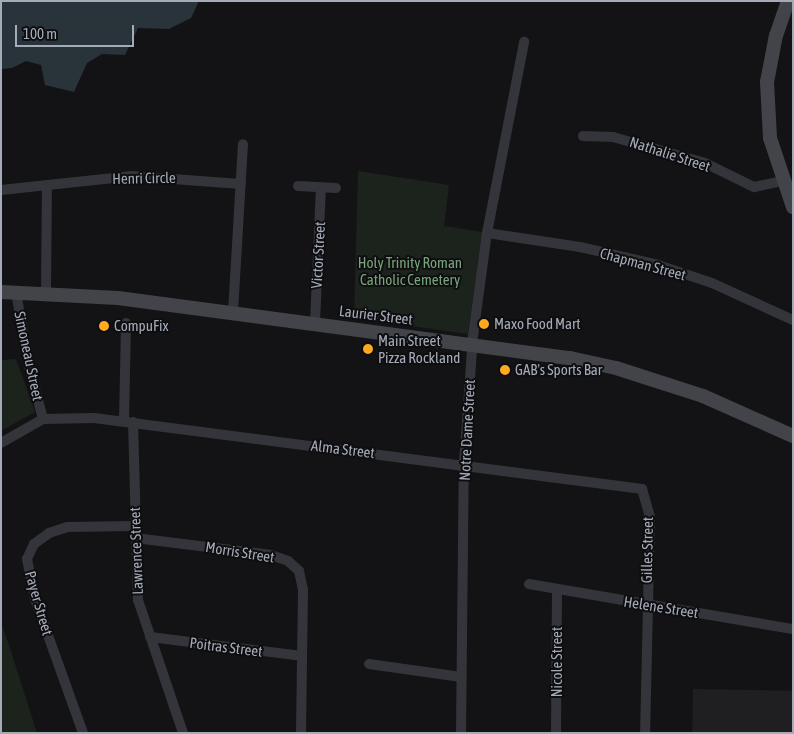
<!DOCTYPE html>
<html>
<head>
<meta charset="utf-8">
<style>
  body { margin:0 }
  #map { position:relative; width:794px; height:734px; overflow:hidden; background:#131315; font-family:"Asap Condensed",sans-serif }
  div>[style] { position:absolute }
  .built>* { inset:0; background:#1f1f22; transform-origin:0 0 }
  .green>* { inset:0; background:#1b231c }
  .water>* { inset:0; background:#29333a }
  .street>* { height:10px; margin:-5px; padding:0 5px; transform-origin:5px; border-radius:5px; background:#34353a }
  .secondary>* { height:14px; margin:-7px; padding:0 7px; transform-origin:7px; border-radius:7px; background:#42444a }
  .dots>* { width:14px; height:14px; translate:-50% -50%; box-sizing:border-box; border:2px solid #0e0e10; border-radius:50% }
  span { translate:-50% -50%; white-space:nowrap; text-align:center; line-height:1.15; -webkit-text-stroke:4px #0e0e10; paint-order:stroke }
  .street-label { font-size:15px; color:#a4aab7 }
  .park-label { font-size:15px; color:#79a37a }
  .poi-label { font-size:15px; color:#a4aab7 }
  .left { translate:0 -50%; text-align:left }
  .frame { position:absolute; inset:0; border:2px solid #a4aab7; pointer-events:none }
  .scale { position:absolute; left:15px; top:25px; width:119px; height:22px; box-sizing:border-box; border:2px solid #a4aab7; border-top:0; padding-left:6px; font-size:15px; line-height:18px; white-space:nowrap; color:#a4aab7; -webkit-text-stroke:4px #0e0e10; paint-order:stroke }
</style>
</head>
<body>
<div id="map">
  <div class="built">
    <i style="left:693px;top:689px;width:100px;height:44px;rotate:1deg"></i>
  </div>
  <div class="green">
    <i style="clip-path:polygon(358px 171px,449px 185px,444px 226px,482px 232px,468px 334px,354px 318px)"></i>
    <i style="clip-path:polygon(16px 359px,35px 412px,1px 431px,1px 360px)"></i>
    <i style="clip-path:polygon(1px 623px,9px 645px,37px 733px,1px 733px)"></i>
  </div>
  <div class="water">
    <i style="clip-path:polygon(1px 1px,199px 1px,191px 18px,169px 29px,138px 28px,125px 55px,102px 54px,87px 63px,74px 92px,45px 85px,41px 65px,26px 61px,12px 68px,1px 69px)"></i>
  </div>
  <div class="street">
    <i style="left:583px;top:136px;width:30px;rotate:2deg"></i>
    <i style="left:613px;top:137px;width:96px;rotate:15.8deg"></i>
    <i style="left:705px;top:163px;width:55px;rotate:26.1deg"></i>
    <i style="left:754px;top:187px;width:29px;rotate:-12deg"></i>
    <i style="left:298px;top:186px;width:38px;rotate:3deg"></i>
    <i style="left:1px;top:190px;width:132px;rotate:-6.1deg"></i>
    <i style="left:132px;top:176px;width:109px;rotate:4.2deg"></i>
    <i style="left:487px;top:233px;width:94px;rotate:8.6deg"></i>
    <i style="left:580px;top:247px;width:77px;rotate:12.8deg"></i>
    <i style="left:655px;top:264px;width:60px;rotate:18.4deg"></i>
    <i style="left:712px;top:283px;width:89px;rotate:24.6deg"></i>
    <i style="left:16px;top:292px;width:75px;rotate:80deg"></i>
    <i style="left:29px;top:366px;width:55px;rotate:75.2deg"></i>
    <i style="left:46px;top:293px;width:107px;rotate:-89.5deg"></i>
    <i style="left:233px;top:312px;width:168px;rotate:-86.6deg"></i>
    <i style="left:315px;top:323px;width:136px;rotate:-87.5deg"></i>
    <i style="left:124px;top:420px;width:97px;rotate:-88.8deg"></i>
    <i style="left:133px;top:422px;width:178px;rotate:88.4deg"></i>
    <i style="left:138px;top:600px;width:140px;rotate:71.3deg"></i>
    <i style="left:1px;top:443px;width:48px;rotate:-29.7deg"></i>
    <i style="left:43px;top:419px;width:51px;rotate:-1.1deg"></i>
    <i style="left:94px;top:418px;width:553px;rotate:7.38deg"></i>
    <i style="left:642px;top:489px;width:29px;rotate:74deg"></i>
    <i style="left:650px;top:517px;width:216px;rotate:91.3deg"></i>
    <i style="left:135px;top:538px;width:137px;rotate:7.1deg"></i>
    <i style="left:271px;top:555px;width:18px;rotate:19deg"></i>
    <i style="left:288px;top:561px;width:15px;rotate:42deg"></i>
    <i style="left:299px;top:571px;width:19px;rotate:78deg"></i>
    <i style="left:303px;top:590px;width:143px;rotate:90.8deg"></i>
    <i style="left:529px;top:584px;width:268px;rotate:9.7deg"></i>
    <i style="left:150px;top:637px;width:153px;rotate:7.1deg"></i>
    <i style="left:369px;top:664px;width:93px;rotate:8deg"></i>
    <i style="left:83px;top:733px;width:142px;rotate:-109.7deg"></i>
    <i style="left:35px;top:599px;width:41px;rotate:-101.3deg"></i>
    <i style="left:27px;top:559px;width:17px;rotate:-65deg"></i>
    <i style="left:34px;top:544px;width:19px;rotate:-36deg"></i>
    <i style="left:49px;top:533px;width:19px;rotate:-18deg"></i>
    <i style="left:67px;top:527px;width:68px;rotate:-0.8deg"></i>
    <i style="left:461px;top:733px;width:269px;rotate:-89.4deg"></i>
    <i style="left:464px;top:464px;width:128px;rotate:-86deg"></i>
    <i style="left:473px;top:336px;width:104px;rotate:-82.3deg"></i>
    <i style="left:487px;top:233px;width:195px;rotate:-79deg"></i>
    <i style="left:556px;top:733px;width:142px;rotate:-89.6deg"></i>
  </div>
  <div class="secondary">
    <i style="left:788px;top:1px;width:36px;rotate:109deg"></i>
    <i style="left:776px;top:35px;width:48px;rotate:100.8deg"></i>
    <i style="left:767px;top:82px;width:56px;rotate:86.9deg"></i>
    <i style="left:770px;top:138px;width:73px;rotate:71.6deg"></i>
    <i style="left:1px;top:292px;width:117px;rotate:2.9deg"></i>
    <i style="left:118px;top:298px;width:456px;rotate:7.6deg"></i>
    <i style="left:570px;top:358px;width:47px;rotate:12.3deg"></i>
    <i style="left:616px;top:368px;width:91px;rotate:17.8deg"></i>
    <i style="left:703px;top:396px;width:98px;rotate:24deg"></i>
  </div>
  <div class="dots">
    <i style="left:484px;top:324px;background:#ffa921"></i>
    <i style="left:104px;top:326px;background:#ffa921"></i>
    <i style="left:368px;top:349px;background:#ffa921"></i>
    <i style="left:505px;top:370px;background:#ffa921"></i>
  </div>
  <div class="street-label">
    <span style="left:670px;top:154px;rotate:18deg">Nathalie Street</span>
    <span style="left:144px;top:178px;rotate:-1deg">Henri Circle</span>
    <span style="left:318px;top:255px;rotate:-87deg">Victor Street</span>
    <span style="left:643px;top:264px;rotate:15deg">Chapman Street</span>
    <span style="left:376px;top:315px;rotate:7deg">Laurier Street</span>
    <span style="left:29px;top:356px;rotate:78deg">Simoneau Street</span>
    <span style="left:467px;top:430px;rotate:-87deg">Notre Dame Street</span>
    <span style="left:343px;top:449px;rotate:7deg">Alma Street</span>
    <span style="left:647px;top:550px;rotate:-89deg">Gilles Street</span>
    <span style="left:136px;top:551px;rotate:-92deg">Lawrence Street</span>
    <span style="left:240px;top:552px;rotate:9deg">Morris Street</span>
    <span style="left:39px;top:603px;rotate:74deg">Payer Street</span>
    <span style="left:661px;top:607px;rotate:9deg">Helene Street</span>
    <span style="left:226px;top:647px;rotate:7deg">Poitras Street</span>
    <span style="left:557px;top:662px;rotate:-90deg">Nicole Street</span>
  </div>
  <div class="park-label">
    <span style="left:410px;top:271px">Holy Trinity Roman<br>Catholic Cemetery</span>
  </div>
  <div class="poi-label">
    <span class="left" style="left:494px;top:324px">Maxo Food Mart</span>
    <span class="left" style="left:114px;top:326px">CompuFix</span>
    <span class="left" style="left:378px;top:349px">Main Street<br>Pizza Rockland</span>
    <span class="left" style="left:515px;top:370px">GAB's Sports Bar</span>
  </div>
  <div class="frame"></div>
  <div class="scale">100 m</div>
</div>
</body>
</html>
